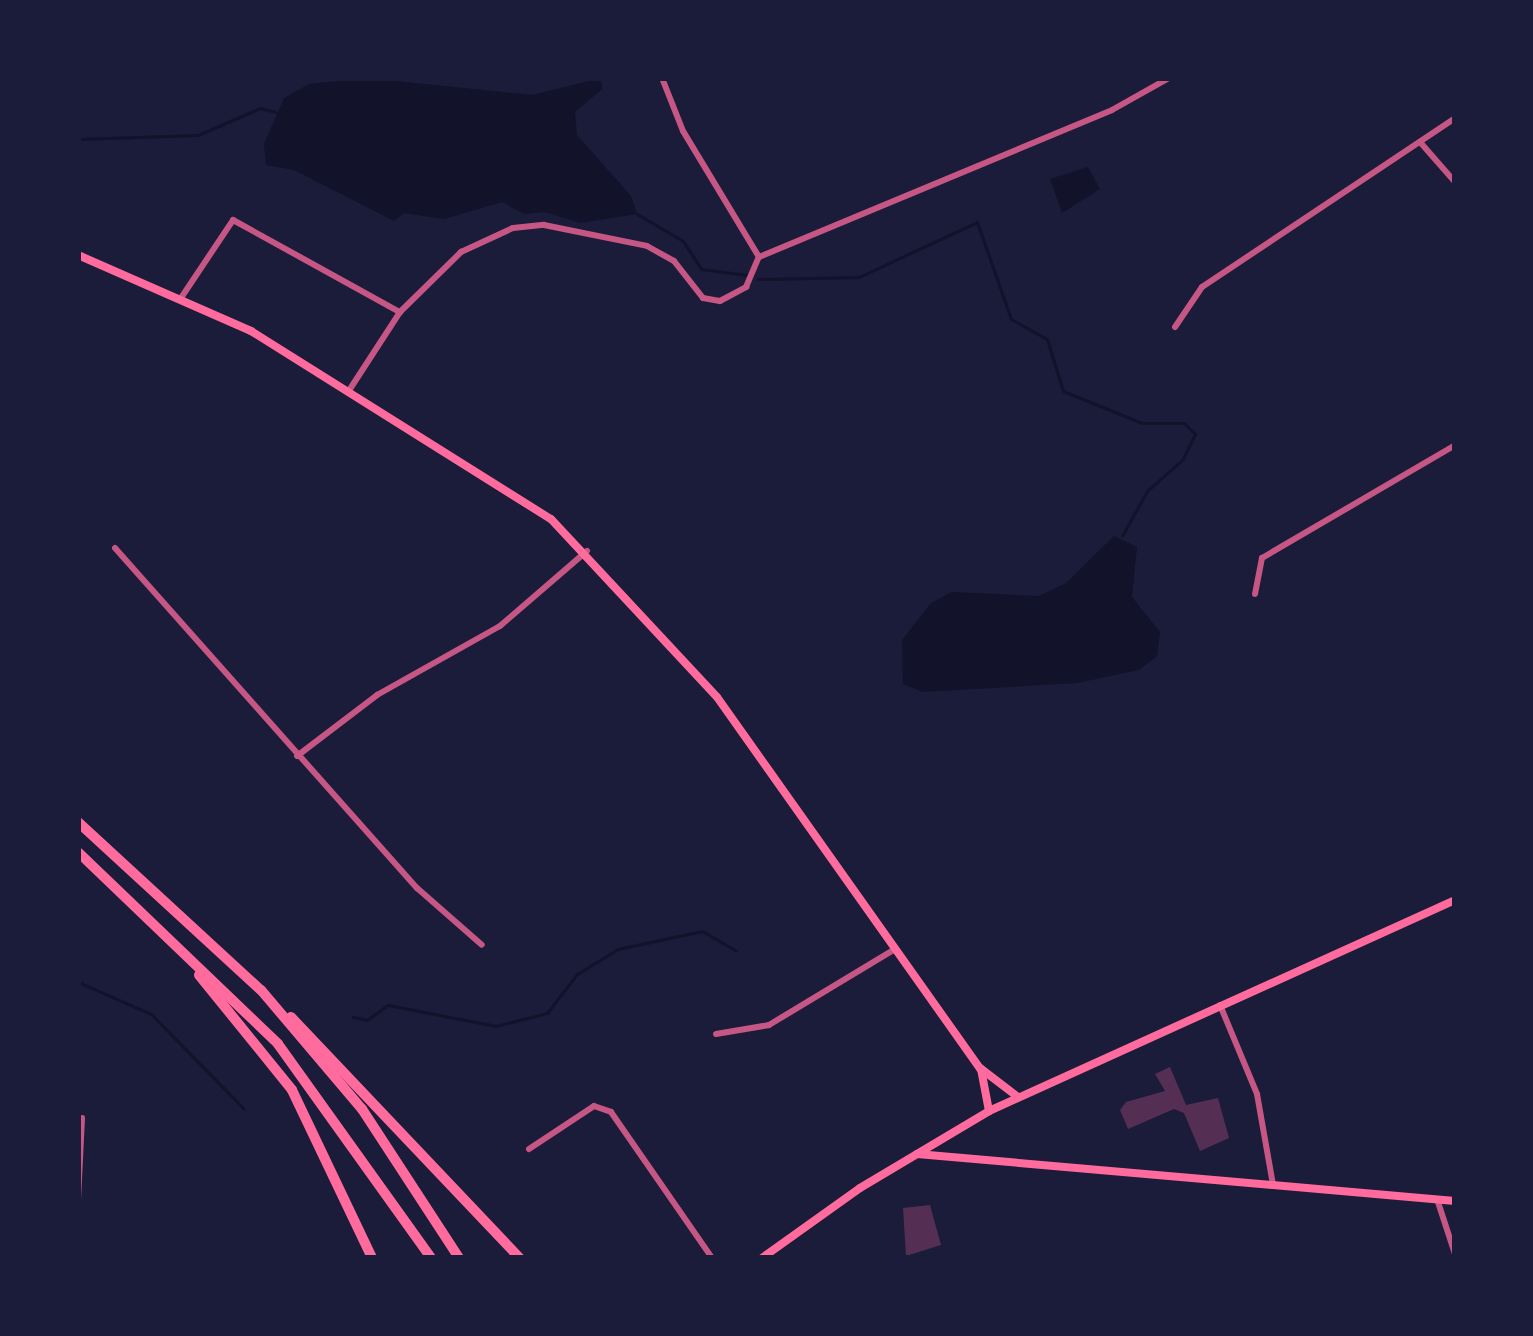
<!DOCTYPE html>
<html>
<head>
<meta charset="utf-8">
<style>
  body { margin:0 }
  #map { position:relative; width:1533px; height:1336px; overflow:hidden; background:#1b1b3a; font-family:"Work Sans",sans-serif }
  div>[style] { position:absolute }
  .water>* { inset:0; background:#12122b }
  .stream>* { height:3px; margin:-1.5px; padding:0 1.5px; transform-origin:1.5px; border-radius:1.5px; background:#12122b }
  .building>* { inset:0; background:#542f53 }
  .minor>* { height:6px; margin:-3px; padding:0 3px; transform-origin:3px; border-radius:3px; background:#c65784 }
  .secondary>* { height:8px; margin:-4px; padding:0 4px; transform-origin:4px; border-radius:4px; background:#ff6b9d }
  .motorway>* { height:10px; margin:-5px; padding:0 5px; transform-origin:5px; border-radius:5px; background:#ff6b9d }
  span { translate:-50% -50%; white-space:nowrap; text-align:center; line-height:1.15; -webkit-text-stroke:10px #1b1b3a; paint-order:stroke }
  .frame { position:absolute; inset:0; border:81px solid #1b1b3a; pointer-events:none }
</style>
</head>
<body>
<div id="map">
  <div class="water">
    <i style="clip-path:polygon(366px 78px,532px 95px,601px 78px,602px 89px,575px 112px,577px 135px,631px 196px,637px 214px,580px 223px,545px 212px,524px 214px,502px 202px,444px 219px,404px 213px,394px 221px,294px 170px,266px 165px,264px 144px,284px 98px,309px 84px)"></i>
    <i style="clip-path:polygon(1088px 167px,1100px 189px,1062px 213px,1050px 179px)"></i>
    <i style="clip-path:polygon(1114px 536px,1137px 547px,1132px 597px,1160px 632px,1157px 656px,1139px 670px,1077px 683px,923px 692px,903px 684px,902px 640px,931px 603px,952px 592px,1039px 596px,1066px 583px)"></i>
  </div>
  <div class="stream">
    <i style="left:78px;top:139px;width:120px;rotate:-1.9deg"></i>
    <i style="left:198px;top:135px;width:68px;rotate:-23.5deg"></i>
    <i style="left:260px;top:108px;width:16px;rotate:14deg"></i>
    <i style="left:637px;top:214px;width:53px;rotate:30.4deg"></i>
    <i style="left:683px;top:241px;width:33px;rotate:57deg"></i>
    <i style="left:701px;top:269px;width:46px;rotate:7.4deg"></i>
    <i style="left:758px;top:279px;width:101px;rotate:-1.1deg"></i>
    <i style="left:859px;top:277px;width:130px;rotate:-25deg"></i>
    <i style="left:977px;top:222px;width:103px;rotate:70.7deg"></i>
    <i style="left:1011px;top:319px;width:41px;rotate:29.1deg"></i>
    <i style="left:1047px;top:339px;width:54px;rotate:72.9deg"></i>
    <i style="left:1063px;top:391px;width:85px;rotate:22.1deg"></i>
    <i style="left:1142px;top:423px;width:42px"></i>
    <i style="left:1184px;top:423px;width:16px;rotate:45deg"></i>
    <i style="left:1195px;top:434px;width:28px;rotate:116deg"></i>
    <i style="left:1183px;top:459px;width:48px;rotate:138.4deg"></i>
    <i style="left:1147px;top:491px;width:51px;rotate:119.1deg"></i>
    <i style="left:78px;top:982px;width:80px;rotate:23.7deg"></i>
    <i style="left:151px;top:1014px;width:132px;rotate:45.6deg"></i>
    <i style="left:353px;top:1017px;width:14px;rotate:12deg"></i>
    <i style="left:367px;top:1020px;width:26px;rotate:-36deg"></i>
    <i style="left:388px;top:1005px;width:110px;rotate:11deg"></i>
    <i style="left:496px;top:1026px;width:53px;rotate:-14.3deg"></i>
    <i style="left:547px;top:1013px;width:49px;rotate:-52.4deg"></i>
    <i style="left:577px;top:974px;width:48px;rotate:-31.4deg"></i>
    <i style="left:618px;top:949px;width:86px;rotate:-12.1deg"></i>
    <i style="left:702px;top:931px;width:39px;rotate:30deg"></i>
  </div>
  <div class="building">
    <i style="clip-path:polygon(1170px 1067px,1186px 1105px,1218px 1098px,1229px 1138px,1200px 1151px,1184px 1113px,1174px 1109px,1128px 1129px,1120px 1110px,1126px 1102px,1165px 1091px,1155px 1074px)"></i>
    <i style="clip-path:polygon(930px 1205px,941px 1245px,906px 1256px,903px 1208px)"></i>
  </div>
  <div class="minor">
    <i style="left:1420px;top:142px;width:53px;rotate:48.8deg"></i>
    <i style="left:759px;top:257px;width:382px;rotate:-22.6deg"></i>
    <i style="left:1112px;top:110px;width:65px;rotate:-29.3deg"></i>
    <i style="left:181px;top:298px;width:94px;rotate:-56.3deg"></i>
    <i style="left:233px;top:220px;width:191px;rotate:28.9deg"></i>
    <i style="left:1175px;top:327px;width:48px;rotate:-56deg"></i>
    <i style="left:1202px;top:287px;width:304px;rotate:-33.7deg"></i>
    <i style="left:350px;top:389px;width:92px;rotate:-57deg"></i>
    <i style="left:400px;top:312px;width:86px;rotate:-44.5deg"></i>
    <i style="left:461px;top:252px;width:57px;rotate:-24.8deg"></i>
    <i style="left:513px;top:228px;width:31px;rotate:-6deg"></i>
    <i style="left:544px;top:225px;width:105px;rotate:11.5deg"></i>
    <i style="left:647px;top:246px;width:31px;rotate:29deg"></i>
    <i style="left:674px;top:261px;width:47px;rotate:51.9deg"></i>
    <i style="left:703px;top:298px;width:17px;rotate:10deg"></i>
    <i style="left:720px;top:301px;width:30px;rotate:-28deg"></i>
    <i style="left:746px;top:287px;width:33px;rotate:-67deg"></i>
    <i style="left:759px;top:257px;width:147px;rotate:-121.1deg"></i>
    <i style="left:683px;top:131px;width:57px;rotate:-111.6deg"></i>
    <i style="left:115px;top:548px;width:455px;rotate:48.4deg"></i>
    <i style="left:417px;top:888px;width:86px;rotate:41.2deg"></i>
    <i style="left:1255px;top:594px;width:37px;rotate:-79deg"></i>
    <i style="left:1262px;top:558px;width:224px;rotate:-30.3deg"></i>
    <i style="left:297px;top:756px;width:101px;rotate:-37.3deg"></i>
    <i style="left:377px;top:695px;width:141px;rotate:-29.3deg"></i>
    <i style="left:500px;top:626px;width:115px;rotate:-40.8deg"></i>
    <i style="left:1220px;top:1005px;width:96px;rotate:67.4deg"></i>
    <i style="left:1257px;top:1094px;width:92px;rotate:80deg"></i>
    <i style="left:716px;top:1034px;width:54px;rotate:-9.6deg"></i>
    <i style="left:769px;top:1025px;width:147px;rotate:-31.1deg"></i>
    <i style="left:529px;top:1149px;width:78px;rotate:-33.5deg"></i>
    <i style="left:594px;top:1106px;width:18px;rotate:19deg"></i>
    <i style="left:611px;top:1112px;width:178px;rotate:55.3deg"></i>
    <i style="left:1437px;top:1199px;width:58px;rotate:71.9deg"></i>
    <i style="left:78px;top:1200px;width:82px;rotate:-87.2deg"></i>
  </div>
  <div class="secondary">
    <i style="left:78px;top:255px;width:189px;rotate:23.7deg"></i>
    <i style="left:251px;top:331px;width:354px;rotate:32.1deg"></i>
    <i style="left:551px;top:519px;width:243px;rotate:47deg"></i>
    <i style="left:717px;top:697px;width:455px;rotate:54.7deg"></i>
    <i style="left:980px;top:1068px;width:48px;rotate:37.3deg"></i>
    <i style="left:981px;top:1069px;width:43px;rotate:79.2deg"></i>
    <i style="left:917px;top:1154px;width:540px;rotate:4.99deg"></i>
    <i style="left:762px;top:1258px;width:120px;rotate:-35.5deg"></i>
    <i style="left:860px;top:1188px;width:150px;rotate:-30.8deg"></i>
    <i style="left:989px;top:1111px;width:512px;rotate:-24.36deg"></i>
  </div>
  <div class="motorway">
    <i style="left:78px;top:822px;width:248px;rotate:42.6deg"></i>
    <i style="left:261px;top:990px;width:156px;rotate:49.7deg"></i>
    <i style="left:362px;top:1109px;width:178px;rotate:56.9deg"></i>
    <i style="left:78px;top:852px;width:277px;rotate:43.8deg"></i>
    <i style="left:278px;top:1044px;width:263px;rotate:54.4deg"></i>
    <i style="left:199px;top:975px;width:148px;rotate:51deg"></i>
    <i style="left:292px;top:1090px;width:186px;rotate:64.5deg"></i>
    <i style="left:291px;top:1017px;width:332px;rotate:46.5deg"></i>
  </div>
  <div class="frame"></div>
</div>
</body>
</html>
